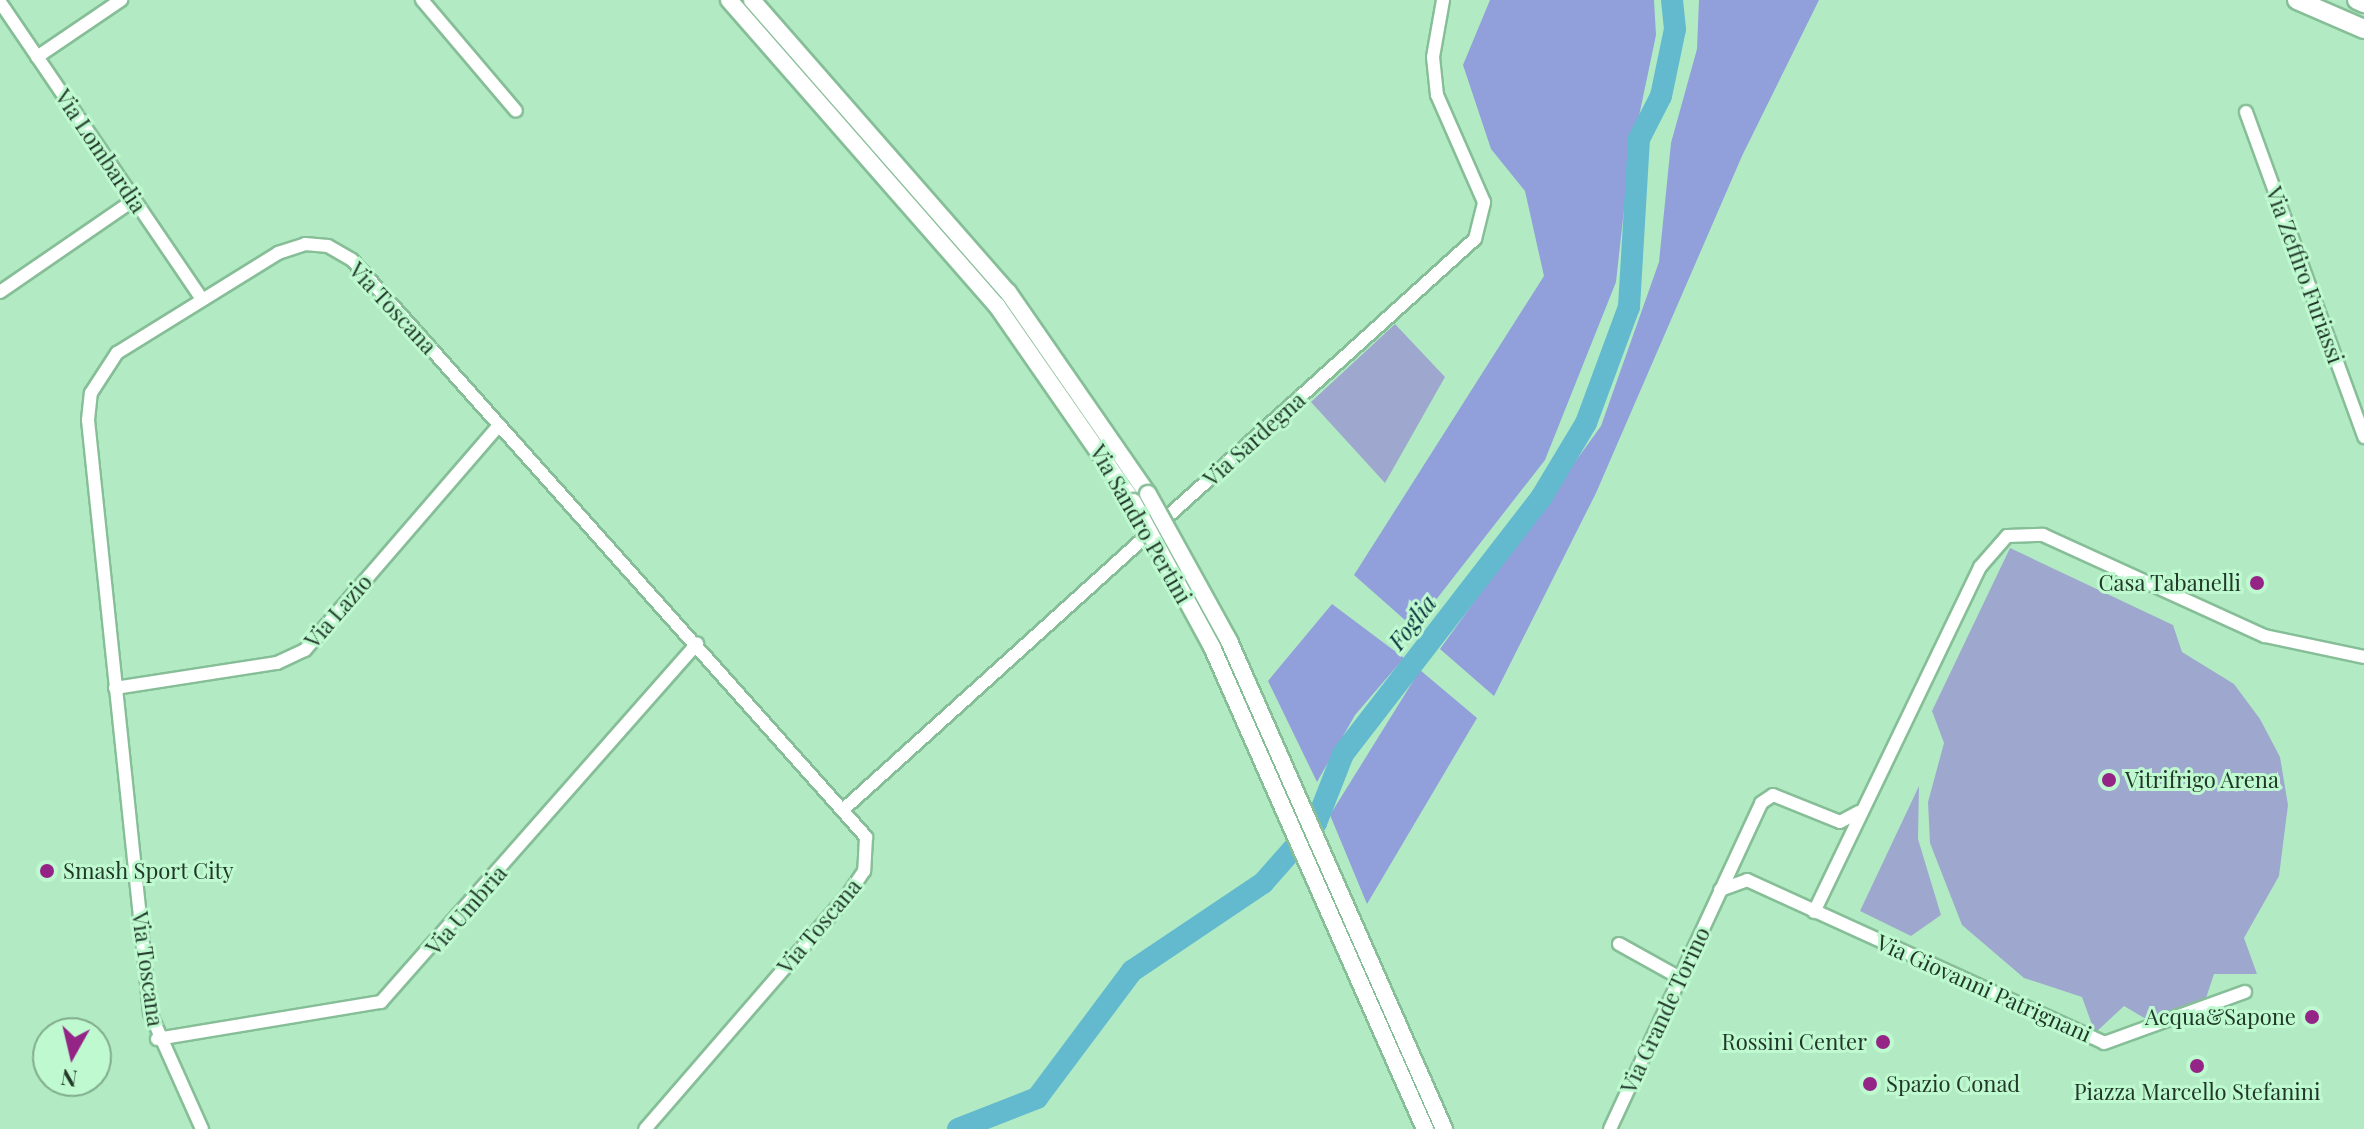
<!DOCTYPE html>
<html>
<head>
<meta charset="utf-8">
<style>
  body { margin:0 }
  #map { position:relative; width:2364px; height:1129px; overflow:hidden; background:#b2ebc3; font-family:"Playfair Display",serif }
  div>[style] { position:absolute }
  .green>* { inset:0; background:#9ea8ce }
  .forest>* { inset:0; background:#919fda }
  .river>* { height:22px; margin:-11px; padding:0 11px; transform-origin:11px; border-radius:11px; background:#63bace }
  .roads { filter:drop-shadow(2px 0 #86be97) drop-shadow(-2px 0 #86be97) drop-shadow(0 2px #86be97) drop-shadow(0 -2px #86be97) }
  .minor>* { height:12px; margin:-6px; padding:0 6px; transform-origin:6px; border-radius:6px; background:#fff }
  .major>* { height:16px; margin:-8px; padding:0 8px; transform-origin:8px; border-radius:8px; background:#fff }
  .highway>* { height:18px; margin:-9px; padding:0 9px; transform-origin:9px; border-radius:9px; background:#fff }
  .bridges { filter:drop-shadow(2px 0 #86be97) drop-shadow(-2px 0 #86be97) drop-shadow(0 2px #86be97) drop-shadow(0 -2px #86be97) }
  .major-bridge>* { height:16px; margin:-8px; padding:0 8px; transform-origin:8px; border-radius:8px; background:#fff }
  .dots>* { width:22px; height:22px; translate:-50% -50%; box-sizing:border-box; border:4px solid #bff9d0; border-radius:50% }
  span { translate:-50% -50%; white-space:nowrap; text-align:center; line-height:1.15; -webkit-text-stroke:6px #bff9d0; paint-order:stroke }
  .street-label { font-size:22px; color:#213829 }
  .poi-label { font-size:22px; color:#213829 }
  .right { translate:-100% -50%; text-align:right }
  .left { translate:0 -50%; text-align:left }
  .water-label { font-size:24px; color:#0a353e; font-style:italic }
  .north { position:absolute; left:32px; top:1017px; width:80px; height:80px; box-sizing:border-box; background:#bff9d0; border:2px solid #80ac8d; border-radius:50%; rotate:188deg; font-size:22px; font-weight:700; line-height:32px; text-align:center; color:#213829 }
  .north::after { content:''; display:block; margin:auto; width:28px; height:36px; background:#942586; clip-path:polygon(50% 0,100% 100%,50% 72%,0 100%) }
</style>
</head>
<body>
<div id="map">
  <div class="green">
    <i style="clip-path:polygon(1395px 324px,1445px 377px,1385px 483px,1311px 402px)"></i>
    <i style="clip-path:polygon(2010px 548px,2173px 625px,2182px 652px,2234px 684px,2260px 719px,2280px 757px,2288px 805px,2279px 876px,2244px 938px,2257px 974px,2214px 974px,2206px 998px,2146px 1019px,2124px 1006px,2095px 1033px,2082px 997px,2024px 978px,1962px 925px,1930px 843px,1928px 802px,1944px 743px,1932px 711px)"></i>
    <i style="clip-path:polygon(1919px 786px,1918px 839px,1941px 915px,1911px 936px,1860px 911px)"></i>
  </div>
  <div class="forest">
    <i style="clip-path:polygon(1490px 0,1654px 0,1656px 35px,1629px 164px,1616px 282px,1545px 460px,1414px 628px,1354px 575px,1544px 276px,1525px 191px,1491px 149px,1463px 65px)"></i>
    <i style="clip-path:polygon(1699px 0,1819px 0,1742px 156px,1596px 493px,1494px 696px,1440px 649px,1601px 426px,1659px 262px,1671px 143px,1697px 49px)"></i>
    <i style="clip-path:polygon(1332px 604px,1404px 658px,1355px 715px,1317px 782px,1268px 681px)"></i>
    <i style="clip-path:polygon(1420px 670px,1477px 718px,1367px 904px,1330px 815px)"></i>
  </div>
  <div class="river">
    <i style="left:958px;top:1129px;width:85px;rotate:-21.4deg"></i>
    <i style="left:1037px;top:1098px;width:159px;rotate:-53.2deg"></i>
    <i style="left:1132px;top:971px;width:158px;rotate:-33.9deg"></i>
    <i style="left:1263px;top:883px;width:80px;rotate:-48.5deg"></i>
    <i style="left:1316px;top:823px;width:74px;rotate:-68.6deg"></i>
    <i style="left:1343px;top:754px;width:324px;rotate:-52.3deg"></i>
    <i style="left:1541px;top:498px;width:87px;rotate:-59deg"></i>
    <i style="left:1586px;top:423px;width:124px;rotate:-69.7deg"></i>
    <i style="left:1629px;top:307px;width:168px;rotate:-86.6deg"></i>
    <i style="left:1639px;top:139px;width:48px;rotate:-62.9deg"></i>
    <i style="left:1661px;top:96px;width:68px;rotate:-78.2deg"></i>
    <i style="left:1675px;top:29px;width:29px;rotate:-96deg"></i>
  </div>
  <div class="roads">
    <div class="minor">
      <i style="left:422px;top:0;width:145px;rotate:49.7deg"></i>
      <i style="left:0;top:2px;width:359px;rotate:55.8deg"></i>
      <i style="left:37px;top:57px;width:102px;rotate:-34.2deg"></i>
      <i style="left:2246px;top:112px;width:346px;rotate:70deg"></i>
      <i style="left:0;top:292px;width:163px;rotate:-34.5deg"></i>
      <i style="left:115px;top:688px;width:164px;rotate:-8.8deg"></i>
      <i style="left:277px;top:663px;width:31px;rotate:-25deg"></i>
      <i style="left:305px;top:650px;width:297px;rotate:-49.2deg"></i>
      <i style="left:845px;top:808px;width:849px;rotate:-42.09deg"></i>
      <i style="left:1475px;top:239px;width:38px;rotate:-76deg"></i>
      <i style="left:1484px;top:202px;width:117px;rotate:-113.7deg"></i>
      <i style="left:1437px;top:95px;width:38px;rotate:-96deg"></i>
      <i style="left:1433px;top:57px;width:58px;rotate:-80deg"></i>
      <i style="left:1720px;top:890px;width:29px;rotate:-20deg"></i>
      <i style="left:1747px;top:880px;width:392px;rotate:24.5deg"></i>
      <i style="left:2104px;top:1043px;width:150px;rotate:-19.9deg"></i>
      <i style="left:1814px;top:912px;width:383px;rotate:-64.3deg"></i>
      <i style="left:1980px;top:567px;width:41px;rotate:-48.9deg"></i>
      <i style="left:2007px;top:536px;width:36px;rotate:-2deg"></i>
      <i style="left:2043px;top:535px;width:244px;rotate:24.5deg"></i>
      <i style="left:2265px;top:636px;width:101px;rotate:12deg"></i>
      <i style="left:1619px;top:944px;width:70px;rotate:29.1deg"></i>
      <i style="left:157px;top:1039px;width:227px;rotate:-9.4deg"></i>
      <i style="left:381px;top:1002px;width:478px;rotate:-48.6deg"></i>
      <i style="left:202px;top:1129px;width:127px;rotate:-114.1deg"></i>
      <i style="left:150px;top:1013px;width:596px;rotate:-95.97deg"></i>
      <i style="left:88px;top:420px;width:27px;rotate:-84deg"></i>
      <i style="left:91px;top:393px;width:48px;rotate:-57deg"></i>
      <i style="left:117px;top:353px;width:190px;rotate:-31.8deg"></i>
      <i style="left:278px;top:253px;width:28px;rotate:-18deg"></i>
      <i style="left:305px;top:244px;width:23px;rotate:5deg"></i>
      <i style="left:328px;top:246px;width:28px;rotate:30deg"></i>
      <i style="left:352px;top:260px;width:773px;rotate:48.3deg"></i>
      <i style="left:866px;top:837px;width:34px;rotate:93deg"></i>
      <i style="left:864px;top:871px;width:30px;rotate:124deg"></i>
      <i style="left:847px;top:896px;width:308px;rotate:130.9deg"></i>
      <i style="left:1610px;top:1129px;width:359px;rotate:-65.1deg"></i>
      <i style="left:1761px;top:803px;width:14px;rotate:-34deg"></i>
      <i style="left:1773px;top:795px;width:72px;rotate:21.9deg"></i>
      <i style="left:1840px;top:822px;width:21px;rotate:-28deg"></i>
    </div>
    <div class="major">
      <i style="left:729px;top:0;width:407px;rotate:48.8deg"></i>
      <i style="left:997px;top:306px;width:239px;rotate:55.2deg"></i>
      <i style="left:752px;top:0;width:388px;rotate:48.8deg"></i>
      <i style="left:1008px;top:292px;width:246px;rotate:55.3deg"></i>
    </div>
    <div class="highway">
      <i style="left:2297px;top:0;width:73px;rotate:23.4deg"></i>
      <i style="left:2357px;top:0;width:8px;rotate:23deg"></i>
    </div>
  </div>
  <div class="bridges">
    <div class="major-bridge">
      <i style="left:1148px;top:494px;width:168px;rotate:61.1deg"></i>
      <i style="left:1229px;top:641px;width:533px;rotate:66.22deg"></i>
      <i style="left:1133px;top:502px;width:165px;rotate:61.4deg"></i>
      <i style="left:1212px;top:647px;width:527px;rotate:66.16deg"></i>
    </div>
  </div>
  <div class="dots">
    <i style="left:2257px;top:583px;background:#942586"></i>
    <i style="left:2109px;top:780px;background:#942586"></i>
    <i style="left:47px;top:871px;background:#942586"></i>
    <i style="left:2312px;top:1017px;background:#942586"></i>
    <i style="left:1883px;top:1042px;background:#942586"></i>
    <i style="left:2197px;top:1066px;background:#942586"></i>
    <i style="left:1870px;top:1084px;background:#942586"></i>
  </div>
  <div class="street-label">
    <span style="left:101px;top:151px;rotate:56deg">Via Lombardia</span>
    <span style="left:2305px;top:275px;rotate:70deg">Via Zeffiro Furiassi</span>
    <span style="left:393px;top:308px;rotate:47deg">Via Toscana</span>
    <span style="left:1254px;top:439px;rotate:-42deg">Via Sardegna</span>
    <span style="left:1141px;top:524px;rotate:60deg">Via Sandro Pertini</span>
    <span style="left:338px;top:611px;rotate:-49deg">Via Lazio</span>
    <span style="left:466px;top:910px;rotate:-49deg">Via Umbria</span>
    <span style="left:819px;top:926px;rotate:-50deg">Via Toscana</span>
    <span style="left:148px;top:969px;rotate:82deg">Via Toscana</span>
    <span style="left:1984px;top:988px;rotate:24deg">Via Giovanni Patrignani</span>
    <span style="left:1665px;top:1010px;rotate:-65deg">Via Grande Torino</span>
  </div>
  <div class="poi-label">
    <span class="right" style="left:2241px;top:583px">Casa Tabanelli</span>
    <span class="left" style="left:2125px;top:780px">Vitrifrigo Arena</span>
    <span class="left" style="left:63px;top:871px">Smash Sport City</span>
    <span class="right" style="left:2296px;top:1017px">Acqua&amp;Sapone</span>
    <span class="right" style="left:1867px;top:1042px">Rossini Center</span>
    <span class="left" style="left:1886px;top:1084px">Spazio Conad</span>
    <span style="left:2197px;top:1092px">Piazza Marcello Stefanini</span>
  </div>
  <div class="water-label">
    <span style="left:1412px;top:622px;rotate:-52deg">Foglia</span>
  </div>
  <div class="north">N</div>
</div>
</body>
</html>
